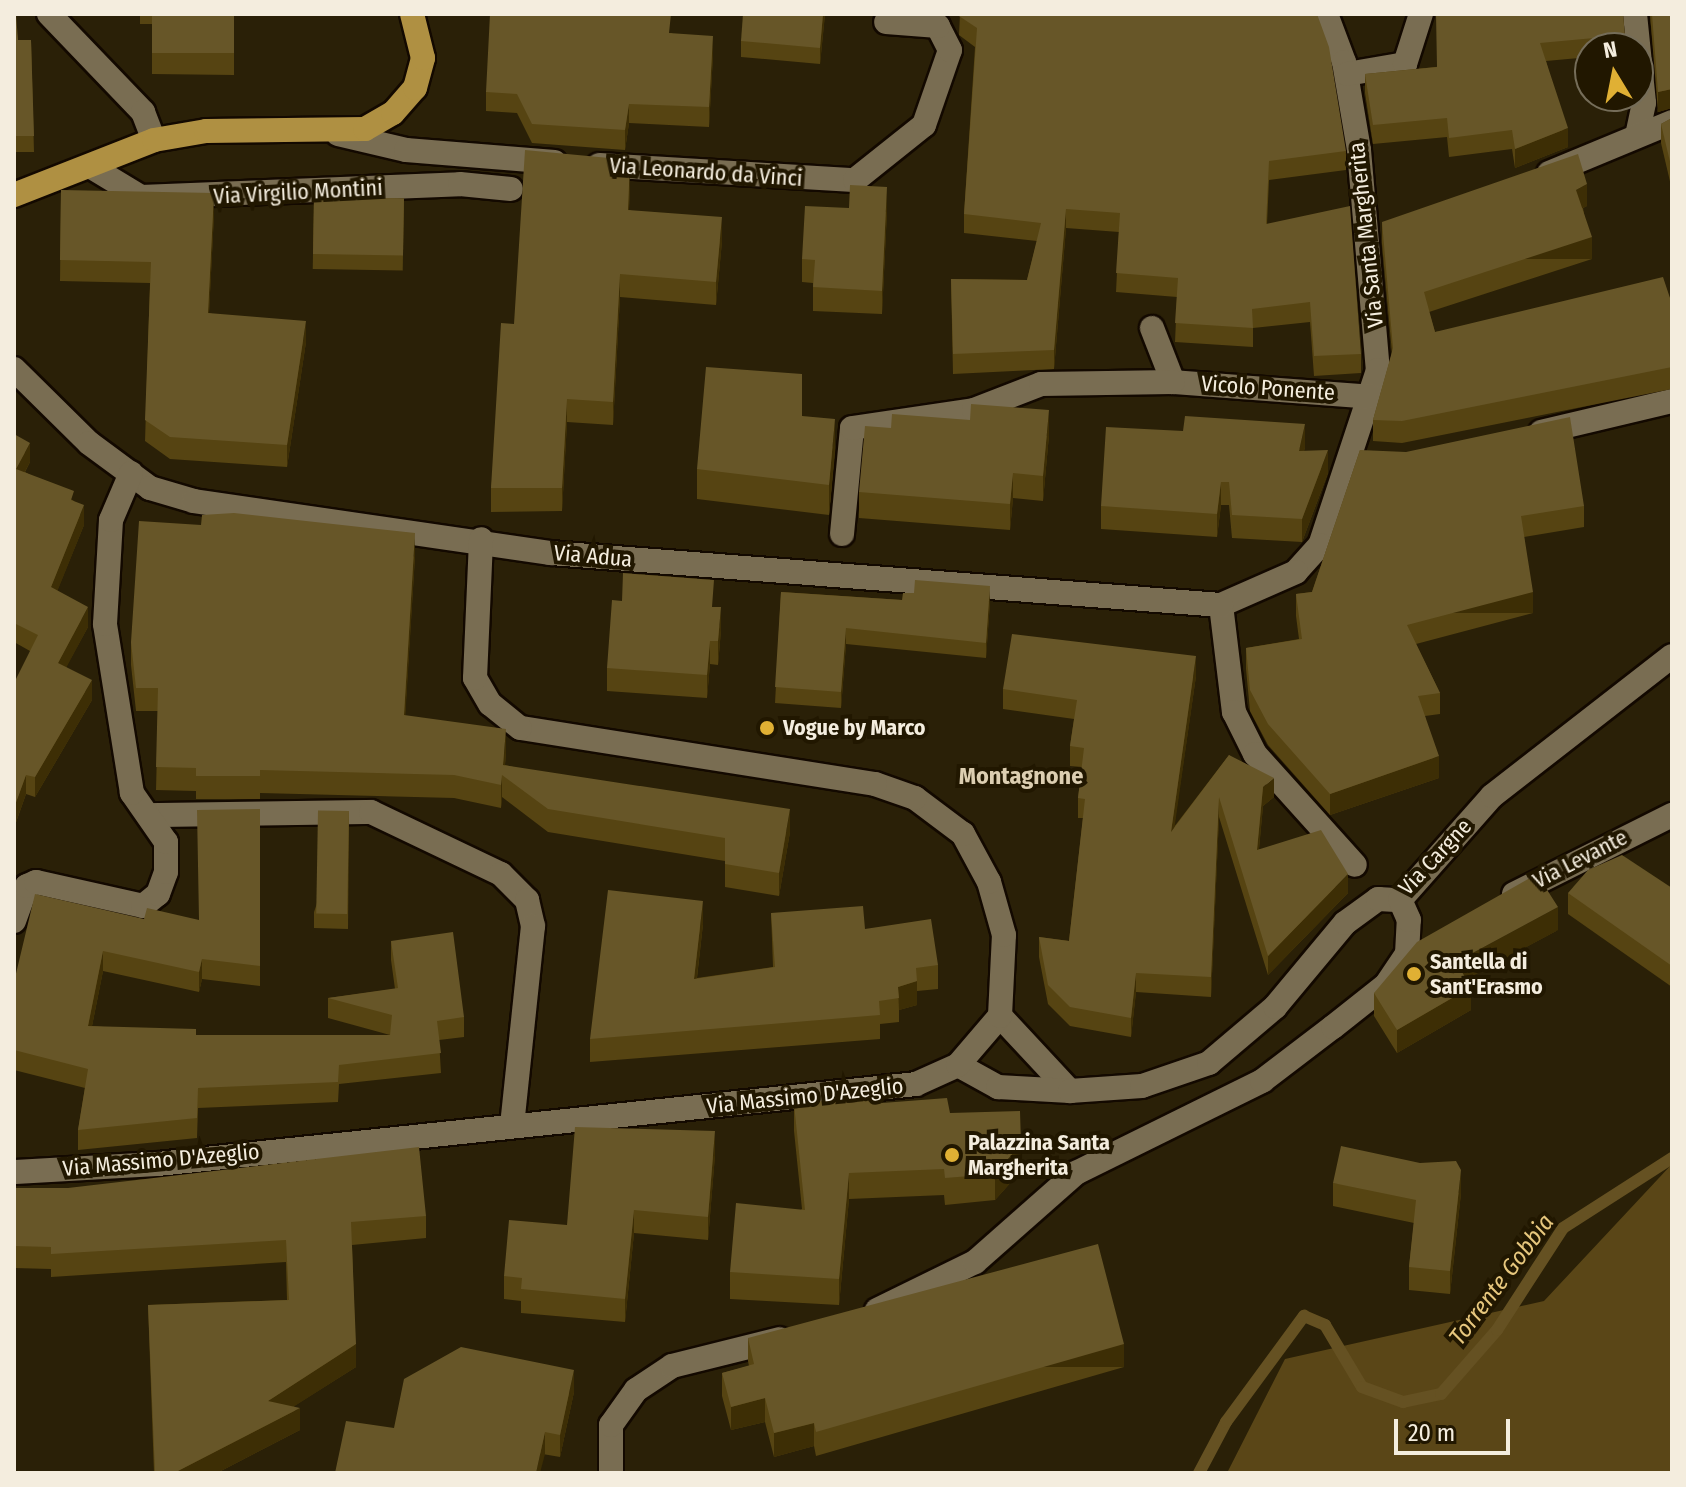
<!DOCTYPE html>
<html>
<head>
<meta charset="utf-8">
<style>
  body { margin:0 }
  #map { position:relative; width:1686px; height:1487px; overflow:hidden; background:#2a2007; font-family:"Fira Sans Condensed",sans-serif }
  div>[style] { position:absolute }
  .forest>* { inset:0; background:#5a4617 }
  .stream>* { height:12px; margin:-6px; padding:0 6px; transform-origin:6px; border-radius:6px; background:#655122 }
  .roads { filter:drop-shadow(2px 0 #130900) drop-shadow(-2px 0 #130900) drop-shadow(0 2px #130900) drop-shadow(0 -2px #130900) }
  .minor>* { height:24px; margin:-12px; padding:0 12px; transform-origin:12px; border-radius:12px; background:#796d52 }
  .major>* { height:24px; margin:-12px; padding:0 12px; transform-origin:12px; border-radius:12px; background:#af9042 }
  .wall>* { inset:0; background:#564412; transform-origin:0 0 }
  .shaded-wall>* { inset:0; background:#3d2e05; transform-origin:0 0 }
  .building>* { inset:0; background:#675628; transform-origin:0 0 }
  .dots>* { width:22px; height:22px; translate:-50% -50%; box-sizing:border-box; border:4px solid #211700; border-radius:50% }
  span { translate:-50% -50%; white-space:nowrap; text-align:center; line-height:1.15; -webkit-text-stroke:8px #211700; paint-order:stroke }
  .street-label { font-size:22px; color:#f4edde }
  .poi-label { font-size:22px; color:#f4edde; font-weight:700 }
  .left { translate:0 -50%; text-align:left }
  .neighbourhood-label { font-size:24px; color:#dcceb1; font-weight:700 }
  .water-label { font-size:24px; color:#e7c77d; font-style:italic }
  .frame { position:absolute; inset:0; border:16px solid #f4edde; pointer-events:none }
  .north { position:absolute; left:1574px; top:32px; width:80px; height:80px; box-sizing:border-box; background:#211700; border:2px solid #756d59; border-radius:50%; rotate:350deg; font-size:22px; font-weight:700; line-height:32px; text-align:center; color:#f4edde }
  .north::after { content:''; display:block; margin:auto; width:28px; height:36px; background:#e0b034; clip-path:polygon(50% 0,100% 100%,50% 72%,0 100%) }
  .scale { position:absolute; left:1394px; top:1419px; width:116px; height:36px; box-sizing:border-box; border:4px solid #f4edde; border-top:0; padding-left:10px; font-size:24px; line-height:28px; white-space:nowrap; color:#f4edde; -webkit-text-stroke:6px #211700; paint-order:stroke }
</style>
</head>
<body>
<div id="map">
  <div class="forest">
    <i style="clip-path:polygon(1672px 1164px,1672px 1473px,1227px 1473px,1285px 1359px,1544px 1301px)"></i>
  </div>
  <div class="stream">
    <i style="left:1199px;top:1473px;width:58px;rotate:-62.1deg"></i>
    <i style="left:1226px;top:1422px;width:132px;rotate:-53.7deg"></i>
    <i style="left:1304px;top:1316px;width:23px;rotate:23deg"></i>
    <i style="left:1325px;top:1325px;width:72px;rotate:59.2deg"></i>
    <i style="left:1362px;top:1387px;width:44px;rotate:20.1deg"></i>
    <i style="left:1403px;top:1402px;width:39px;rotate:-12deg"></i>
    <i style="left:1441px;top:1394px;width:85px;rotate:-48.8deg"></i>
    <i style="left:1497px;top:1330px;width:121px;rotate:-57.1deg"></i>
    <i style="left:1563px;top:1228px;width:130px;rotate:-32.7deg"></i>
  </div>
  <div class="roads">
    <div class="minor">
      <i style="left:49px;top:14px;width:136px;rotate:46.2deg"></i>
      <i style="left:143px;top:112px;width:30px;rotate:69deg"></i>
      <i style="left:1326px;top:14px;width:51px;rotate:69.4deg"></i>
      <i style="left:1344px;top:62px;width:89px;rotate:80.3deg"></i>
      <i style="left:1359px;top:150px;width:221px;rotate:85.1deg"></i>
      <i style="left:1378px;top:370px;width:184px;rotate:108.3deg"></i>
      <i style="left:1320px;top:545px;width:36px;rotate:132deg"></i>
      <i style="left:1296px;top:572px;width:82px;rotate:156.3deg"></i>
      <i style="left:1221px;top:605px;width:108px;rotate:83.1deg"></i>
      <i style="left:1234px;top:712px;width:47px;rotate:63.4deg"></i>
      <i style="left:1255px;top:754px;width:149px;rotate:48deg"></i>
      <i style="left:1635px;top:14px;width:89px;rotate:84.2deg"></i>
      <i style="left:1644px;top:103px;width:30px;rotate:102deg"></i>
      <i style="left:1347px;top:74px;width:59px;rotate:-9.8deg"></i>
      <i style="left:1405px;top:64px;width:52px;rotate:-72.3deg"></i>
      <i style="left:338px;top:134px;width:70px;rotate:13.2deg"></i>
      <i style="left:406px;top:150px;width:149px;rotate:4.6deg"></i>
      <i style="left:599px;top:165px;width:256px;rotate:3.4deg"></i>
      <i style="left:855px;top:180px;width:88px;rotate:-38.6deg"></i>
      <i style="left:924px;top:125px;width:79px;rotate:-70.9deg"></i>
      <i style="left:950px;top:50px;width:27px;rotate:-117deg"></i>
      <i style="left:938px;top:26px;width:52px;rotate:-175.6deg"></i>
      <i style="left:93px;top:168px;width:56px;rotate:31.1deg"></i>
      <i style="left:141px;top:197px;width:319px;rotate:-2.3deg"></i>
      <i style="left:460px;top:184px;width:51px;rotate:5.6deg"></i>
      <i style="left:1549px;top:173px;width:133px;rotate:-22.5deg"></i>
      <i style="left:1152px;top:328px;width:58px;rotate:68.7deg"></i>
      <i style="left:1173px;top:382px;width:199px;rotate:4.3deg"></i>
      <i style="left:14px;top:369px;width:105px;rotate:44.6deg"></i>
      <i style="left:89px;top:443px;width:76px;rotate:36.4deg"></i>
      <i style="left:150px;top:488px;width:46px;rotate:16.5deg"></i>
      <i style="left:194px;top:501px;width:361px;rotate:8.3deg"></i>
      <i style="left:551px;top:553px;width:672px;rotate:4.44deg"></i>
      <i style="left:1541px;top:432px;width:135px;rotate:-13.3deg"></i>
      <i style="left:842px;top:534px;width:106px;rotate:-84.6deg"></i>
      <i style="left:852px;top:428px;width:123px;rotate:-8.4deg"></i>
      <i style="left:974px;top:410px;width:72px;rotate:-21.2deg"></i>
      <i style="left:1041px;top:384px;width:132px;rotate:-0.9deg"></i>
      <i style="left:154px;top:815px;width:217px;rotate:-0.8deg"></i>
      <i style="left:371px;top:812px;width:144px;rotate:25.5deg"></i>
      <i style="left:501px;top:874px;width:37px;rotate:45deg"></i>
      <i style="left:527px;top:900px;width:27px;rotate:77deg"></i>
      <i style="left:533px;top:926px;width:200px;rotate:96deg"></i>
      <i style="left:1514px;top:894px;width:177px;rotate:-26.6deg"></i>
      <i style="left:1400px;top:900px;width:139px;rotate:-48.5deg"></i>
      <i style="left:1492px;top:796px;width:228px;rotate:-37.9deg"></i>
      <i style="left:14px;top:921px;width:37px;rotate:-70deg"></i>
      <i style="left:27px;top:886px;width:10px;rotate:-24deg"></i>
      <i style="left:36px;top:882px;width:110px;rotate:12.6deg"></i>
      <i style="left:143px;top:906px;width:19px;rotate:-39deg"></i>
      <i style="left:158px;top:894px;width:23px;rotate:-70deg"></i>
      <i style="left:166px;top:872px;width:30px;rotate:-90deg"></i>
      <i style="left:166px;top:842px;width:60px;rotate:-124.8deg"></i>
      <i style="left:132px;top:793px;width:171px;rotate:-99.1deg"></i>
      <i style="left:105px;top:624px;width:104px;rotate:-86.7deg"></i>
      <i style="left:111px;top:520px;width:51px;rotate:-66.9deg"></i>
      <i style="left:1000px;top:1016px;width:103px;rotate:47deg"></i>
      <i style="left:958px;top:1065px;width:46px;rotate:28.8deg"></i>
      <i style="left:998px;top:1087px;width:72px;rotate:3.2deg"></i>
      <i style="left:1070px;top:1091px;width:72px;rotate:-4deg"></i>
      <i style="left:1142px;top:1086px;width:71px;rotate:-18.9deg"></i>
      <i style="left:1209px;top:1063px;width:87px;rotate:-40.3deg"></i>
      <i style="left:1275px;top:1007px;width:109px;rotate:-50.2deg"></i>
      <i style="left:1345px;top:923px;width:41px;rotate:-36deg"></i>
      <i style="left:1378px;top:899px;width:22px;rotate:3deg"></i>
      <i style="left:14px;top:1172px;width:144px;rotate:-3.2deg"></i>
      <i style="left:158px;top:1164px;width:762px;rotate:-6.02deg"></i>
      <i style="left:916px;top:1084px;width:46px;rotate:-24.3deg"></i>
      <i style="left:958px;top:1065px;width:65px;rotate:-49.4deg"></i>
      <i style="left:1000px;top:1016px;width:81px;rotate:-87.2deg"></i>
      <i style="left:1004px;top:935px;width:55px;rotate:-105.8deg"></i>
      <i style="left:989px;top:882px;width:55px;rotate:-118.4deg"></i>
      <i style="left:963px;top:834px;width:60px;rotate:-143.1deg"></i>
      <i style="left:915px;top:798px;width:42px;rotate:-160.7deg"></i>
      <i style="left:875px;top:784px;width:359px;rotate:-171deg"></i>
      <i style="left:520px;top:728px;width:38px;rotate:-141deg"></i>
      <i style="left:490px;top:704px;width:30px;rotate:-120deg"></i>
      <i style="left:475px;top:678px;width:139px;rotate:-87.5deg"></i>
      <i style="left:877px;top:1310px;width:109px;rotate:-26.1deg"></i>
      <i style="left:975px;top:1262px;width:135px;rotate:-41.4deg"></i>
      <i style="left:1076px;top:1173px;width:208px;rotate:-26.3deg"></i>
      <i style="left:1262px;top:1081px;width:89px;rotate:-37.3deg"></i>
      <i style="left:1333px;top:1027px;width:68px;rotate:-38.4deg"></i>
      <i style="left:1386px;top:985px;width:37px;rotate:-56deg"></i>
      <i style="left:1407px;top:954px;width:34px;rotate:-87deg"></i>
      <i style="left:1409px;top:920px;width:22px;rotate:-114deg"></i>
      <i style="left:611px;top:1473px;width:48px;rotate:-90deg"></i>
      <i style="left:611px;top:1425px;width:43px;rotate:-54.5deg"></i>
      <i style="left:636px;top:1390px;width:43px;rotate:-33.7deg"></i>
      <i style="left:672px;top:1366px;width:111px;rotate:-14deg"></i>
    </div>
    <div class="major">
      <i style="left:14px;top:195px;width:150px;rotate:-21.4deg"></i>
      <i style="left:154px;top:140px;width:53px;rotate:-9.8deg"></i>
      <i style="left:206px;top:131px;width:159px;rotate:-0.7deg"></i>
      <i style="left:365px;top:129px;width:32px;rotate:-30deg"></i>
      <i style="left:393px;top:113px;width:33px;rotate:-49deg"></i>
      <i style="left:415px;top:88px;width:31px;rotate:-75deg"></i>
      <i style="left:423px;top:58px;width:45px;rotate:-104deg"></i>
    </div>
  </div>
  <div class="wall">
    <i style="clip-path:polygon(14px 14px,18px 40px,31px 40px,34px 152px,14px 152px)"></i>
    <i style="clip-path:polygon(140px 14px,234px 14px,234px 75px,152px 74px,152px 24px,140px 24px)"></i>
    <i style="clip-path:polygon(825px 14px,820px 64px,741px 57px,741px 41px)"></i>
    <i style="clip-path:polygon(960px 14px,1346px 151px,1346px 170px,1269px 180px,1267px 224px,1361px 354px,1361px 373px,1314px 376px,1310px 322px,1253px 328px,1253px 347px,1175px 342px,1177px 297px,1116px 292px,1119px 232px,1066px 228px,1054px 369px,953px 374px,951px 279px,1027px 280px,1037px 241px,964px 233px,964px 214px,975px 47px,959px 35px)"></i>
    <i style="clip-path:polygon(1623px 14px,1626px 48px,1590px 48px,1590px 57px,1546px 61px,1568px 147px,1515px 168px,1512px 149px,1449px 157px,1447px 137px,1373px 144px,1365px 93px,1365px 74px,1436px 67px)"></i>
    <i style="clip-path:polygon(1650px 14px,1672px 14px,1672px 108px,1658px 112px)"></i>
    <i style="clip-path:polygon(671px 33px,713px 55px,709px 127px,629px 123px,625px 150px,532px 143px,517px 113px,486px 111px,486px 92px)"></i>
    <i style="clip-path:polygon(1672px 118px,1672px 190px,1661px 143px,1661px 124px)"></i>
    <i style="clip-path:polygon(630px 183px,629px 210px,722px 241px,716px 305px,620px 297px,613px 425px,567px 422px,562px 511px,491px 512px,491px 488px,514px 324px)"></i>
    <i style="clip-path:polygon(61px 190px,214px 214px,209px 313px,306px 342px,287px 467px,170px 459px,145px 441px,150px 283px,60px 281px)"></i>
    <i style="left:314px;top:197px;width:90px;height:72px;rotate:1deg"></i>
    <i style="clip-path:polygon(1587px 206px,1583px 208px,1592px 259px,1429px 312px,1435px 332px,1672px 297px,1672px 389px,1402px 443px,1373px 441px,1373px 420px,1392px 353px,1382px 244px,1382px 222px)"></i>
    <i style="clip-path:polygon(887px 211px,882px 314px,813px 311px,813px 283px,802px 282px,802px 259px)"></i>
    <i style="clip-path:polygon(802px 416px,835px 449px,829px 515px,697px 499px,697px 469px)"></i>
    <i style="clip-path:polygon(14px 434px,30px 462px,25px 472px,74px 501px,84px 525px,57px 591px,88px 627px,66px 667px,92px 700px,35px 797px,26px 794px,14px 828px,30px 651px,14px 642px)"></i>
    <i style="clip-path:polygon(1049px 435px,1043px 501px,1013px 498px,1010px 530px,859px 518px,859px 492px)"></i>
    <i style="clip-path:polygon(1305px 447px,1304px 451px,1328px 473px,1302px 542px,1232px 538px,1229px 505px,1221px 505px,1217px 537px,1101px 529px,1101px 506px)"></i>
    <i style="clip-path:polygon(1360px 450px,1584px 506px,1584px 527px,1524px 537px,1533px 613px,1416px 644px,1440px 693px,1440px 714px,1425px 716px,1439px 778px,1330px 815px,1268px 745px,1250px 711px,1246px 669px,1246px 648px,1299px 639px,1296px 616px,1296px 594px,1312px 592px)"></i>
    <i style="clip-path:polygon(415px 556px,405px 716px,506px 752px,505px 765px,790px 832px,779px 896px,725px 887px,725px 861px,548px 832px,502px 797px,501px 808px,454px 798px,260px 793px,260px 799px,196px 799px,196px 791px,156px 790px,158px 711px,136px 711px,131px 665px,131px 642px)"></i>
    <i style="clip-path:polygon(781px 592px,902px 600px,990px 602px,986px 658px,846px 644px,841px 708px,775px 703px)"></i>
    <i style="clip-path:polygon(713px 607px,721px 630px,718px 665px,710px 664px,707px 698px,607px 691px,607px 668px)"></i>
    <i style="clip-path:polygon(1196px 676px,1174px 827px,1229px 755px,1274px 797px,1263px 806px,1259px 849px,1348px 893px,1268px 975px,1219px 817px,1211px 997px,1136px 992px,1131px 1037px,1070px 1026px,1048px 1004px,1039px 957px,1039px 937px,1069px 941px,1083px 818px,1078px 818px,1078px 798px,1082px 767px,1070px 766px,1070px 746px,1074px 719px,1003px 709px,1003px 689px)"></i>
    <i style="clip-path:polygon(260px 809px,260px 986px,202px 979px,199px 992px,103px 971px,92px 1026px,196px 1035px,390px 1035px,328px 1018px,328px 998px,395px 989px,391px 960px,391px 941px,464px 1017px,464px 1037px,439px 1040px,441px 1073px,339px 1084px,338px 1102px,198px 1108px,197px 1138px,78px 1150px,78px 1130px,85px 1088px,14px 1070px,14px 982px,144px 919px,199px 920px)"></i>
    <i style="clip-path:polygon(349px 811px,348px 929px,314px 928px,314px 912px)"></i>
    <i style="clip-path:polygon(1672px 888px,1672px 987px,1568px 914px,1568px 893px)"></i>
    <i style="clip-path:polygon(771px 913px,865px 929px,938px 965px,938px 989px,917px 991px,917px 1005px,899px 1010px,899px 1022px,880px 1024px,880px 1039px,590px 1062px,590px 1039px,703px 924px,697px 978px,773px 967px)"></i>
    <i style="clip-path:polygon(1558px 930px,1466px 979px,1471px 1010px,1397px 1053px,1374px 1016px,1374px 993px)"></i>
    <i style="clip-path:polygon(882px 1103px,950px 1113px,1021px 1171px,995px 1200px,945px 1205px,944px 1195px,849px 1199px,839px 1305px,730px 1299px,730px 1272px,802px 1209px,794px 1131px,794px 1104px)"></i>
    <i style="clip-path:polygon(715px 1155px,708px 1240px,634px 1233px,625px 1322px,521px 1313px,521px 1301px,504px 1299px,504px 1276px,567px 1225px)"></i>
    <i style="clip-path:polygon(1333px 1183px,1461px 1193px,1450px 1294px,1409px 1290px,1409px 1267px,1414px 1223px,1333px 1206px)"></i>
    <i style="clip-path:polygon(14px 1188px,426px 1216px,426px 1238px,352px 1245px,356px 1367px,294px 1406px,300px 1430px,217px 1473px,154px 1473px,148px 1305px,287px 1300px,286px 1262px,51px 1277px,51px 1269px,14px 1268px)"></i>
    <i style="clip-path:polygon(748px 1338px,1124px 1367px,816px 1456px,814px 1446px,774px 1457px,765px 1422px,731px 1430px,722px 1396px,722px 1373px,749px 1366px,748px 1361px)"></i>
    <i style="clip-path:polygon(574px 1392px,560px 1457px,394px 1428px)"></i>
  </div>
  <div class="shaded-wall">
    <i style="clip-path:polygon(823px 14px,825px 14px,820px 64px,820px 48px)"></i>
    <i style="clip-path:polygon(713px 36px,713px 55px,709px 127px,709px 107px)"></i>
    <i style="clip-path:polygon(1672px 89px,1672px 108px,1658px 112px,1658px 92px)"></i>
    <i style="clip-path:polygon(629px 104px,629px 123px,625px 150px,625px 130px)"></i>
    <i style="clip-path:polygon(1568px 128px,1568px 147px,1515px 168px,1515px 149px)"></i>
    <i style="clip-path:polygon(630px 160px,630px 183px,628px 233px,628px 210px)"></i>
    <i style="clip-path:polygon(1587px 184px,1587px 206px,1576px 211px,1576px 190px)"></i>
    <i style="clip-path:polygon(887px 187px,887px 211px,882px 314px,882px 291px)"></i>
    <i style="clip-path:polygon(214px 193px,214px 214px,208px 334px,208px 313px)"></i>
    <i style="clip-path:polygon(1066px 209px,1066px 228px,1054px 369px,1054px 350px)"></i>
    <i style="clip-path:polygon(722px 217px,722px 241px,716px 305px,716px 282px)"></i>
    <i style="left:1592px;top:237px;width:22px;height:177px;rotate:90deg"></i>
    <i style="clip-path:polygon(620px 274px,620px 297px,613px 425px,613px 402px)"></i>
    <i style="clip-path:polygon(306px 321px,306px 342px,287px 467px,287px 445px)"></i>
    <i style="clip-path:polygon(567px 399px,567px 422px,562px 511px,562px 488px)"></i>
    <i style="clip-path:polygon(1049px 410px,1049px 435px,1043px 501px,1043px 476px)"></i>
    <i style="clip-path:polygon(835px 419px,835px 449px,829px 515px,829px 485px)"></i>
    <i style="clip-path:polygon(1305px 424px,1305px 447px,1299px 475px,1299px 451px)"></i>
    <i style="clip-path:polygon(30px 443px,30px 462px,16px 488px,16px 469px)"></i>
    <i style="clip-path:polygon(1328px 450px,1328px 473px,1302px 542px,1302px 519px)"></i>
    <i style="clip-path:polygon(1013px 473px,1013px 498px,1010px 530px,1010px 504px)"></i>
    <i style="clip-path:polygon(1221px 482px,1221px 505px,1217px 537px,1217px 514px)"></i>
    <i style="clip-path:polygon(84px 505px,84px 525px,51px 607px,51px 587px)"></i>
    <i style="clip-path:polygon(415px 533px,415px 556px,404px 738px,404px 715px)"></i>
    <i style="clip-path:polygon(990px 586px,990px 602px,986px 658px,986px 643px)"></i>
    <i style="left:1533px;top:592px;width:21px;height:130px;rotate:90deg"></i>
    <i style="clip-path:polygon(88px 607px,88px 627px,58px 683px,58px 663px)"></i>
    <i style="clip-path:polygon(721px 607px,721px 630px,718px 665px,718px 641px)"></i>
    <i style="clip-path:polygon(846px 628px,846px 644px,841px 708px,841px 692px)"></i>
    <i style="clip-path:polygon(710px 641px,710px 664px,707px 698px,707px 675px)"></i>
    <i style="clip-path:polygon(1196px 656px,1196px 676px,1171px 852px,1171px 832px)"></i>
    <i style="clip-path:polygon(92px 680px,92px 700px,35px 797px,35px 777px)"></i>
    <i style="clip-path:polygon(506px 729px,506px 752px,504px 776px,503px 765px)"></i>
    <i style="clip-path:polygon(1439px 756px,1439px 778px,1330px 815px,1330px 794px)"></i>
    <i style="clip-path:polygon(26px 775px,26px 794px,14px 828px,14px 808px)"></i>
    <i style="clip-path:polygon(502px 775px,502px 797px,501px 808px,501px 785px)"></i>
    <i style="clip-path:polygon(1274px 778px,1274px 797px,1263px 806px,1257px 869px,1257px 850px,1263px 787px)"></i>
    <i style="clip-path:polygon(1219px 797px,1219px 817px,1211px 997px,1211px 977px)"></i>
    <i style="clip-path:polygon(790px 809px,790px 832px,779px 896px,779px 873px)"></i>
    <i style="clip-path:polygon(1348px 874px,1348px 893px,1268px 975px,1268px 956px)"></i>
    <i style="clip-path:polygon(703px 901px,703px 924px,694px 1002px,694px 979px)"></i>
    <i style="clip-path:polygon(1558px 907px,1558px 930px,1456px 985px,1456px 962px)"></i>
    <i style="clip-path:polygon(103px 951px,103px 971px,88px 1046px,88px 1026px)"></i>
    <i style="clip-path:polygon(202px 959px,202px 979px,199px 992px,199px 972px)"></i>
    <i style="clip-path:polygon(1136px 973px,1136px 992px,1131px 1037px,1131px 1018px)"></i>
    <i style="clip-path:polygon(917px 981px,917px 1005px,899px 1010px,898px 987px)"></i>
    <i style="clip-path:polygon(1471px 987px,1471px 1010px,1397px 1053px,1397px 1030px)"></i>
    <i style="clip-path:polygon(715px 1131px,715px 1155px,708px 1240px,708px 1217px)"></i>
    <i style="clip-path:polygon(1021px 1144px,1021px 1171px,995px 1200px,995px 1174px)"></i>
    <i style="clip-path:polygon(1461px 1170px,1461px 1193px,1450px 1294px,1450px 1271px)"></i>
    <i style="clip-path:polygon(849px 1173px,849px 1199px,839px 1305px,839px 1279px)"></i>
    <i style="clip-path:polygon(634px 1210px,634px 1233px,625px 1322px,625px 1299px)"></i>
    <i style="clip-path:polygon(356px 1344px,356px 1367px,268px 1423px,268px 1401px)"></i>
    <i style="left:1124px;top:1344px;width:23px;height:320px;rotate:90deg"></i>
    <i style="clip-path:polygon(574px 1370px,574px 1392px,560px 1457px,560px 1435px)"></i>
    <i style="clip-path:polygon(765px 1398px,765px 1422px,731px 1430px,731px 1407px)"></i>
    <i style="clip-path:polygon(300px 1408px,300px 1430px,217px 1473px,174px 1473px)"></i>
    <i style="clip-path:polygon(814px 1423px,814px 1446px,774px 1457px,774px 1433px)"></i>
    <i style="clip-path:polygon(545px 1432px,545px 1454px,540px 1473px,536px 1473px)"></i>
  </div>
  <div class="building">
    <i style="clip-path:polygon(14px 14px,16px 14px,18px 40px,31px 40px,34px 136px,14px 136px)"></i>
    <i style="left:152px;top:14px;width:82px;height:39px"></i>
    <i style="clip-path:polygon(490px 14px,671px 14px,669px 33px,713px 36px,709px 107px,629px 104px,625px 130px,532px 124px,517px 94px,486px 92px)"></i>
    <i style="clip-path:polygon(743px 14px,823px 14px,820px 48px,741px 41px)"></i>
    <i style="clip-path:polygon(960px 14px,1317px 14px,1329px 47px,1346px 151px,1269px 161px,1266px 224px,1350px 206px,1361px 354px,1314px 356px,1310px 302px,1252px 309px,1253px 328px,1175px 323px,1178px 278px,1116px 273px,1120px 213px,1066px 209px,1054px 350px,953px 354px,951px 279px,1027px 280px,1041px 223px,964px 214px,977px 28px,959px 16px)"></i>
    <i style="clip-path:polygon(1436px 14px,1623px 14px,1626px 48px,1606px 48px,1605px 37px,1540px 43px,1568px 128px,1515px 149px,1512px 130px,1449px 138px,1447px 118px,1373px 125px,1365px 74px,1437px 67px)"></i>
    <i style="clip-path:polygon(1652px 14px,1672px 14px,1672px 89px,1658px 92px)"></i>
    <i style="clip-path:polygon(1672px 118px,1672px 170px,1661px 124px)"></i>
    <i style="clip-path:polygon(525px 150px,630px 160px,628px 210px,722px 217px,716px 282px,620px 274px,613px 402px,567px 399px,562px 488px,491px 488px,501px 323px,514px 324px)"></i>
    <i style="clip-path:polygon(1578px 154px,1587px 184px,1576px 190px,1592px 237px,1424px 292px,1435px 332px,1663px 277px,1670px 298px,1672px 297px,1672px 367px,1402px 421px,1373px 420px,1393px 348px,1382px 222px)"></i>
    <i style="clip-path:polygon(850px 185px,887px 187px,882px 291px,813px 287px,815px 260px,802px 259px,805px 206px,849px 208px)"></i>
    <i style="clip-path:polygon(61px 190px,214px 193px,208px 313px,306px 321px,287px 445px,170px 437px,145px 420px,151px 262px,60px 260px)"></i>
    <i style="left:314px;top:197px;width:90px;height:57px;rotate:1deg"></i>
    <i style="clip-path:polygon(706px 367px,802px 374px,802px 416px,835px 419px,829px 485px,697px 469px)"></i>
    <i style="clip-path:polygon(971px 404px,1049px 410px,1043px 476px,1013px 473px,1010px 504px,859px 492px,865px 426px,891px 428px,892px 414px,970px 420px)"></i>
    <i style="clip-path:polygon(1185px 416px,1305px 424px,1299px 451px,1328px 450px,1302px 519px,1232px 515px,1229px 482px,1221px 482px,1217px 514px,1101px 506px,1106px 427px,1183px 431px)"></i>
    <i style="clip-path:polygon(1570px 417px,1584px 506px,1521px 516px,1533px 592px,1407px 625px,1440px 693px,1418px 696px,1439px 756px,1330px 794px,1268px 724px,1250px 690px,1246px 648px,1302px 639px,1296px 594px,1312px 592px,1360px 450px,1406px 452px)"></i>
    <i style="clip-path:polygon(14px 434px,30px 443px,16px 469px,74px 491px,71px 500px,84px 505px,51px 587px,88px 607px,58px 663px,92px 680px,35px 777px,26px 775px,14px 808px,14px 683px,38px 635px,14px 623px)"></i>
    <i style="clip-path:polygon(234px 513px,415px 533px,404px 715px,506px 729px,503px 765px,790px 809px,779px 873px,725px 864px,725px 838px,548px 809px,502px 775px,501px 785px,454px 775px,260px 770px,260px 776px,196px 776px,196px 768px,156px 767px,158px 688px,136px 688px,131px 642px,139px 521px,201px 525px,202px 515px)"></i>
    <i style="clip-path:polygon(623px 573px,714px 580px,712px 607px,721px 607px,718px 641px,710px 641px,707px 675px,607px 668px,612px 600px,622px 601px)"></i>
    <i style="clip-path:polygon(915px 580px,990px 586px,986px 643px,846px 628px,841px 692px,775px 687px,781px 592px,902px 600px,903px 593px,914px 593px)"></i>
    <i style="clip-path:polygon(1012px 634px,1196px 656px,1171px 832px,1229px 755px,1274px 778px,1263px 787px,1257px 850px,1321px 830px,1348px 874px,1268px 956px,1219px 797px,1211px 977px,1136px 973px,1131px 1018px,1070px 1007px,1048px 985px,1039px 937px,1069px 941px,1085px 799px,1078px 798px,1084px 748px,1070px 746px,1077px 700px,1003px 689px)"></i>
    <i style="clip-path:polygon(260px 809px,260px 966px,202px 959px,199px 972px,103px 951px,88px 1026px,196px 1029px,196px 1035px,390px 1035px,392px 1015px,328px 998px,398px 988px,391px 941px,453px 932px,464px 1017px,437px 1021px,441px 1053px,339px 1065px,338px 1082px,198px 1088px,197px 1118px,78px 1130px,88px 1069px,14px 1050px,14px 982px,35px 894px,144px 919px,147px 908px,199px 920px,197px 810px)"></i>
    <i style="left:349px;top:811px;width:103px;height:31px;rotate:91deg"></i>
    <i style="clip-path:polygon(1622px 855px,1672px 888px,1672px 966px,1568px 893px,1588px 870px)"></i>
    <i style="clip-path:polygon(1537px 874px,1558px 907px,1456px 962px,1471px 987px,1397px 1030px,1374px 993px,1417px 942px)"></i>
    <i style="clip-path:polygon(608px 890px,703px 901px,694px 979px,775px 967px,771px 913px,863px 906px,865px 929px,931px 919px,938px 965px,916px 968px,917px 981px,898px 987px,899px 998px,879px 1001px,880px 1015px,590px 1039px)"></i>
    <i style="clip-path:polygon(881px 1095px,882px 1103px,947px 1098px,950px 1113px,1020px 1111px,1021px 1144px,995px 1174px,945px 1178px,944px 1169px,849px 1173px,839px 1279px,730px 1272px,736px 1203px,805px 1210px,794px 1104px)"></i>
    <i style="clip-path:polygon(575px 1127px,715px 1131px,708px 1217px,634px 1210px,625px 1299px,521px 1289px,522px 1278px,504px 1276px,509px 1220px,567px 1225px)"></i>
    <i style="clip-path:polygon(1341px 1146px,1420px 1163px,1456px 1161px,1461px 1170px,1450px 1271px,1409px 1267px,1416px 1200px,1333px 1183px)"></i>
    <i style="clip-path:polygon(419px 1147px,426px 1216px,351px 1222px,356px 1344px,268px 1401px,300px 1408px,174px 1473px,155px 1473px,148px 1305px,289px 1300px,286px 1240px,51px 1254px,51px 1247px,14px 1246px,14px 1188px,68px 1188px)"></i>
    <i style="clip-path:polygon(1098px 1244px,1124px 1344px,816px 1432px,814px 1423px,774px 1433px,765px 1398px,731px 1407px,722px 1373px,754px 1364px,748px 1338px)"></i>
    <i style="clip-path:polygon(461px 1347px,574px 1370px,560px 1435px,545px 1432px,536px 1473px,335px 1473px,346px 1421px,394px 1428px,404px 1379px)"></i>
  </div>
  <div class="dots">
    <i style="left:767px;top:728px;background:#e0b034"></i>
    <i style="left:1414px;top:974px;background:#e0b034"></i>
    <i style="left:952px;top:1155px;background:#e0b034"></i>
  </div>
  <div class="street-label">
    <span style="left:706px;top:172px;rotate:4deg">Via Leonardo da Vinci</span>
    <span style="left:298px;top:192px;rotate:-3deg">Via Virgilio Montini</span>
    <span style="left:1366px;top:235px;rotate:-96deg">Via Santa Margherita</span>
    <span style="left:1268px;top:388px;rotate:4deg">Vicolo Ponente</span>
    <span style="left:593px;top:556px;rotate:5deg">Via Adua</span>
    <span style="left:1435px;top:857px;rotate:-47deg">Via Cargne</span>
    <span style="left:1580px;top:859px;rotate:-27deg">Via Levante</span>
    <span style="left:805px;top:1096px;rotate:-6deg">Via Massimo D'Azeglio</span>
    <span style="left:161px;top:1160px;rotate:-5deg">Via Massimo D'Azeglio</span>
  </div>
  <div class="poi-label">
    <span class="left" style="left:783px;top:728px">Vogue by Marco</span>
    <span class="left" style="left:1430px;top:974px">Santella di<br>Sant'Erasmo</span>
    <span class="left" style="left:968px;top:1155px">Palazzina Santa<br>Margherita</span>
  </div>
  <div class="neighbourhood-label">
    <span style="left:1021px;top:777px">Montagnone</span>
  </div>
  <div class="water-label">
    <span style="left:1502px;top:1280px;rotate:-53deg">Torrente Gobbia</span>
  </div>
  <div class="frame"></div>
  <div class="north">N</div>
  <div class="scale">20 m</div>
</div>
</body>
</html>
